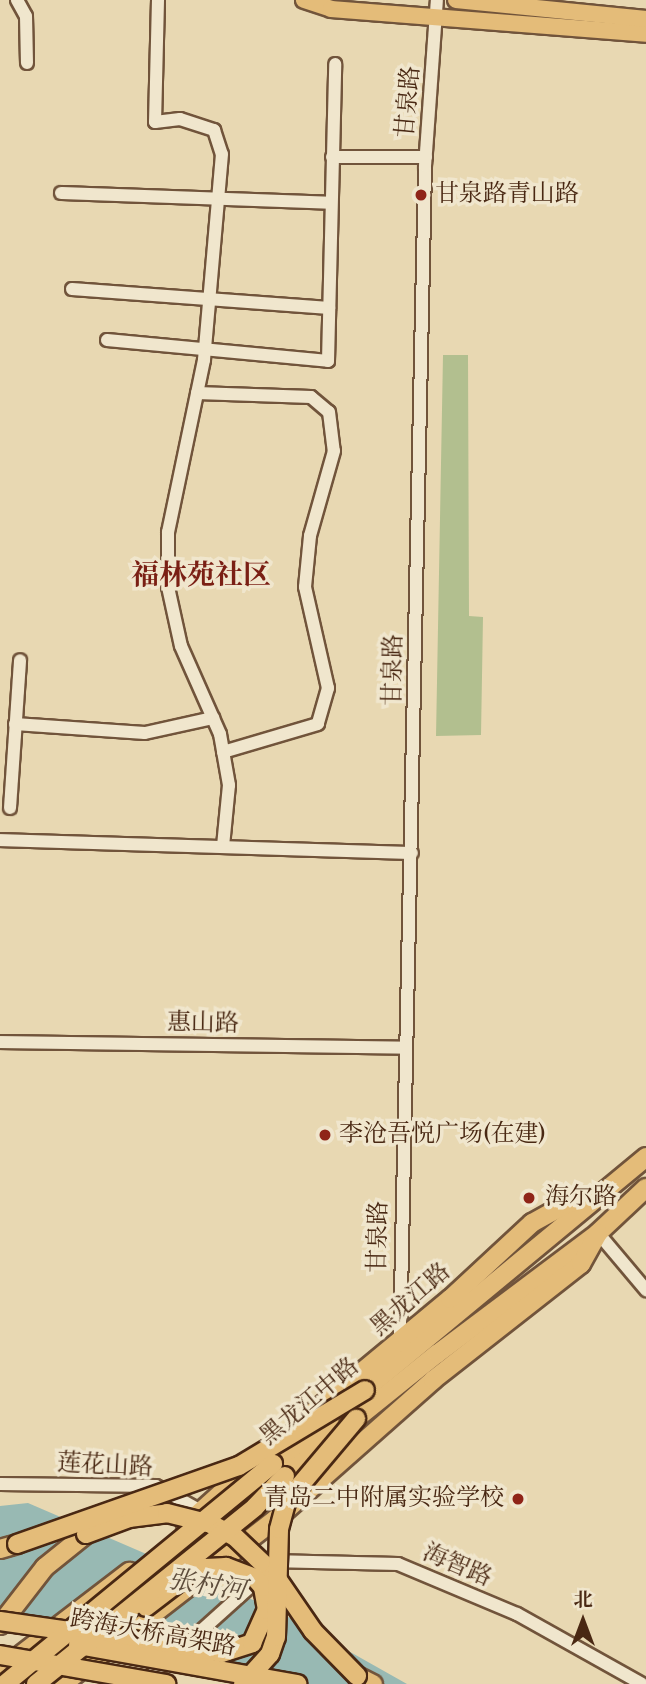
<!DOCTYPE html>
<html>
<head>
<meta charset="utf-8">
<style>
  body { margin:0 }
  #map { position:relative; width:646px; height:1684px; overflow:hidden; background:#e8d8b2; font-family:"Libre Bodoni","Noto Serif SC",serif }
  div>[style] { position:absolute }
  .green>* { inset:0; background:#b2bf8f }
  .water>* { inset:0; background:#98b9b3 }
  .roads { filter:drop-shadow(2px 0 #71543b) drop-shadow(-2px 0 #71543b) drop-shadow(0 2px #71543b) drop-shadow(0 -2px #71543b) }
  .minor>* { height:12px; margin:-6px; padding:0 6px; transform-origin:6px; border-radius:6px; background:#f0e6cd }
  .major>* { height:16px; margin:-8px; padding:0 8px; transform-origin:8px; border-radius:8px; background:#e4bc79 }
  .highway>* { height:18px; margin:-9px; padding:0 9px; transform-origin:9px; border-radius:9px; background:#e4bc79 }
  .bridges { filter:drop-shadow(2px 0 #492813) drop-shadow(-2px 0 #492813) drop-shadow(0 2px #492813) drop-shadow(0 -2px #492813) }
  .highway-bridge>* { height:18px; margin:-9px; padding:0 9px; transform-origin:9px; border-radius:9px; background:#e4bc79 }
  .dots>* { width:19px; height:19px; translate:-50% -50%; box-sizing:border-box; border:4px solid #f0e6cd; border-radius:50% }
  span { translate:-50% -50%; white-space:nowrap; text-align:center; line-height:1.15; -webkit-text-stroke:7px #f0e6cd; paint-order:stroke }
  .street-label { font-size:24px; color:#492813 }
  .poi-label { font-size:24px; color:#492813 }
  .left { translate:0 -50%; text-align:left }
  .right { translate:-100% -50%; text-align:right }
  .water-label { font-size:26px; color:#5d4c3b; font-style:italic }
  .quarter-label { font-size:28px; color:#7a1f14; font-weight:700 }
  .north { position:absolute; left:548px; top:1586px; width:70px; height:70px; -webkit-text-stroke:5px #f0e6cd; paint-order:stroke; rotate:0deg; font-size:19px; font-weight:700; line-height:28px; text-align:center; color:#492813 }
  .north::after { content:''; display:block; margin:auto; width:24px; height:32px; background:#492813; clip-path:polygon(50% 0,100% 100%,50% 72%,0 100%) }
</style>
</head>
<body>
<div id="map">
  <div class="green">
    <i style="clip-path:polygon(443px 355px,468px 355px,469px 616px,483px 617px,481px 735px,436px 736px)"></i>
  </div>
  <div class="water">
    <i style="clip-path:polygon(28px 1503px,274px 1609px,407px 1684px,280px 1684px,211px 1650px,30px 1630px,0 1632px,0 1506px)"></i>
  </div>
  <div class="roads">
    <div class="minor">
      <i style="left:17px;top:0;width:18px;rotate:61deg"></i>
      <i style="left:26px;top:16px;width:47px;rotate:88.8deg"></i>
      <i style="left:158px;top:0;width:122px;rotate:91.4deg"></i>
      <i style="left:155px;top:122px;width:25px;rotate:-7deg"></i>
      <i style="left:180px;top:119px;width:36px;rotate:18deg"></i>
      <i style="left:214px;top:130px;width:25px;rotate:72deg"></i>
      <i style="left:222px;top:154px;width:207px;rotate:95deg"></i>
      <i style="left:204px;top:360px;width:176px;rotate:101.8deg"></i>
      <i style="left:168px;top:532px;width:55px;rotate:90deg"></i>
      <i style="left:168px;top:587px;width:60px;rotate:77.6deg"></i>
      <i style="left:181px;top:646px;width:96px;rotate:66.1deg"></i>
      <i style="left:220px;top:734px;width:52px;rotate:80deg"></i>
      <i style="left:229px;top:785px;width:61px;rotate:95.6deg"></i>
      <i style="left:332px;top:157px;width:94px"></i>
      <i style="left:61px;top:193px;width:270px;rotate:2.1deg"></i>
      <i style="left:72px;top:289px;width:258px;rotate:4.2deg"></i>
      <i style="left:107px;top:340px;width:222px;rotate:5.4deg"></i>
      <i style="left:328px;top:361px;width:297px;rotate:-88.6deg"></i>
      <i style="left:197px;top:393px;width:114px;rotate:2deg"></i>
      <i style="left:311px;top:397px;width:23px;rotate:40deg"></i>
      <i style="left:329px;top:412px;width:39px;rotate:83deg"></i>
      <i style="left:334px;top:451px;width:88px;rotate:105.8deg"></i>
      <i style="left:310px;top:536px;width:51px;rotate:95.6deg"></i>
      <i style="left:305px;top:587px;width:104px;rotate:77.2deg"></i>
      <i style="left:328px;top:688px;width:37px;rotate:106deg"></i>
      <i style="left:318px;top:724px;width:99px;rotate:163.6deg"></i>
      <i style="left:15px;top:724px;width:130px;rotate:4deg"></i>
      <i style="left:145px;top:733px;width:70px;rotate:-12.4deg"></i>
      <i style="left:10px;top:808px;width:148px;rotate:-86.1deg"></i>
      <i style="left:0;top:840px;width:412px;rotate:1.8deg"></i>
      <i style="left:0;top:1042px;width:405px;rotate:0.8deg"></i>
      <i style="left:598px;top:1233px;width:75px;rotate:49.9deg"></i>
      <i style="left:400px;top:1342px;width:1176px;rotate:-88.78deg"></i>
      <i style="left:425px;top:166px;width:166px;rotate:-85.9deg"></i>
      <i style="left:0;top:1484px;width:156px;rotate:0.7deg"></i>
      <i style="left:156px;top:1486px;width:57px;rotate:29.2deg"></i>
      <i style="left:270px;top:1561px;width:128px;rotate:1.3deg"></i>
      <i style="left:398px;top:1564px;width:129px;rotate:22.8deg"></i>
      <i style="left:517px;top:1614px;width:143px;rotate:29.2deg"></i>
      <i style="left:142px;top:1684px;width:160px;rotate:-42deg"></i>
    </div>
    <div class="major">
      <i style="left:304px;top:0;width:28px;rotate:18deg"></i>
      <i style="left:331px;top:9px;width:316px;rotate:4.5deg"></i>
      <i style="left:456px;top:0;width:191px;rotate:5.7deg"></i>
    </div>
    <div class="highway">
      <i style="left:355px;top:1398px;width:378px;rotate:-39.6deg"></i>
      <i style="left:304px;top:1420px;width:190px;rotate:-39.7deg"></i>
      <i style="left:450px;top:1299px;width:112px;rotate:-42.8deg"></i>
      <i style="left:532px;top:1223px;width:39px;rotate:-29deg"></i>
      <i style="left:566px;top:1204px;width:30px;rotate:-15deg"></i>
      <i style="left:273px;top:1464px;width:73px;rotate:-38.9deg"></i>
      <i style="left:285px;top:1476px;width:195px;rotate:-38.8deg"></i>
      <i style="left:437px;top:1354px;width:201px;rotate:-36.9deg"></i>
      <i style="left:598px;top:1233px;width:66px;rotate:-43.2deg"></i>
      <i style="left:186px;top:1525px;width:98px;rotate:-42.1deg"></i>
      <i style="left:0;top:1549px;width:18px;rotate:-16deg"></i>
      <i style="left:0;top:1625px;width:73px;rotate:-52.2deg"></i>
      <i style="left:45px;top:1567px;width:53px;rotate:-38.8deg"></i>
      <i style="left:0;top:1671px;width:163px;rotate:-37.5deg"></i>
      <i style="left:357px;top:1676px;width:18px;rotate:27deg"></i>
      <i style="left:63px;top:1684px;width:269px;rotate:-37.8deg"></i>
      <i style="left:276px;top:1519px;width:210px;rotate:-41.5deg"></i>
      <i style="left:433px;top:1380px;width:188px;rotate:-38.1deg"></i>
      <i style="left:581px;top:1264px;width:35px;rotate:-61deg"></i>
    </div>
  </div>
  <div class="bridges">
    <div class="highway-bridge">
      <i style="left:86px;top:1534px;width:46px;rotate:-20.4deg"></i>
      <i style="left:129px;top:1518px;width:38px;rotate:-7deg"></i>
      <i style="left:167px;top:1513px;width:45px;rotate:14deg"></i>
      <i style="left:211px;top:1524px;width:26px;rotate:28deg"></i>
      <i style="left:234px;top:1536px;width:55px;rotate:43.5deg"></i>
      <i style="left:274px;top:1574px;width:69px;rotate:55.6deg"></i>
      <i style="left:313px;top:1631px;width:63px;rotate:45.6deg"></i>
      <i style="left:17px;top:1544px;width:235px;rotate:-19.4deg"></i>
      <i style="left:239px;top:1466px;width:147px;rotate:-31.1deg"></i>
      <i style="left:0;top:1621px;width:224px;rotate:8.2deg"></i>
      <i style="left:222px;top:1653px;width:32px;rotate:-18deg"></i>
      <i style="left:252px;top:1643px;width:36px;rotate:-66deg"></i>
      <i style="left:267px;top:1610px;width:23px;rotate:-100deg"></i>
      <i style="left:263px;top:1587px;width:12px;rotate:-132deg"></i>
      <i style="left:255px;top:1578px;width:31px;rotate:-159deg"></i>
      <i style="left:226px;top:1567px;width:20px;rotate:177deg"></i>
      <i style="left:206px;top:1568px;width:23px;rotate:157deg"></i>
      <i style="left:185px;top:1577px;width:49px;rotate:142.4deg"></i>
      <i style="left:78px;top:1645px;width:223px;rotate:10.1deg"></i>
      <i style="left:0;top:1655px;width:169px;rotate:9.9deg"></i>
      <i style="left:5px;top:1684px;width:347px;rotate:-39.4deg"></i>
      <i style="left:36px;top:1684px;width:282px;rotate:-38.9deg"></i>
      <i style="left:255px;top:1507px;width:43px;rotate:-45.9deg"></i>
      <i style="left:243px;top:1684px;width:40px;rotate:-48deg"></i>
      <i style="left:270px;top:1654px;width:18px;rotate:-71deg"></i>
      <i style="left:276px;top:1637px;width:108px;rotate:-88.4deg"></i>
      <i style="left:279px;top:1529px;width:28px;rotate:-75deg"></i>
      <i style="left:286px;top:1502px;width:109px;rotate:-49.9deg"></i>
    </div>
  </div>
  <div class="dots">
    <i style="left:421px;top:195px;background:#8f2418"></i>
    <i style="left:325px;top:1135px;background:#8f2418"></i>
    <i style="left:529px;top:1198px;background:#8f2418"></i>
    <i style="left:518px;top:1499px;background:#8f2418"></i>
  </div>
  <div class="street-label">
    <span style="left:409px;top:102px;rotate:-85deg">甘泉路</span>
    <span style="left:394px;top:670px;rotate:-89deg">甘泉路</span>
    <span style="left:203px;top:1024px;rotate:1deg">惠山路</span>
    <span style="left:379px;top:1237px;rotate:-89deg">甘泉路</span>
    <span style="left:411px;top:1300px;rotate:-41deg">黑龙江路</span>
    <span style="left:310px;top:1402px;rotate:-40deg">黑龙江中路</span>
    <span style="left:105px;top:1466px;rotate:3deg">莲花山路</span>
    <span style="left:457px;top:1566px;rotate:23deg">海智路</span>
    <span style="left:153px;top:1634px;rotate:10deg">跨海大桥高架路</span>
  </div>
  <div class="poi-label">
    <span class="left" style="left:435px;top:195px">甘泉路青山路</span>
    <span class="left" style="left:339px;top:1135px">李沧吾悦广场(在建)</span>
    <span class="left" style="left:545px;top:1198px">海尔路</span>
    <span class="right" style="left:504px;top:1499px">青岛二中附属实验学校</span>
  </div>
  <div class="water-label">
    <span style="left:207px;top:1586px;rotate:9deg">张村河</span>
  </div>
  <div class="quarter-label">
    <span style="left:201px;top:576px">福林苑社区</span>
  </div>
  <div class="north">北</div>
</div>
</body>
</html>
